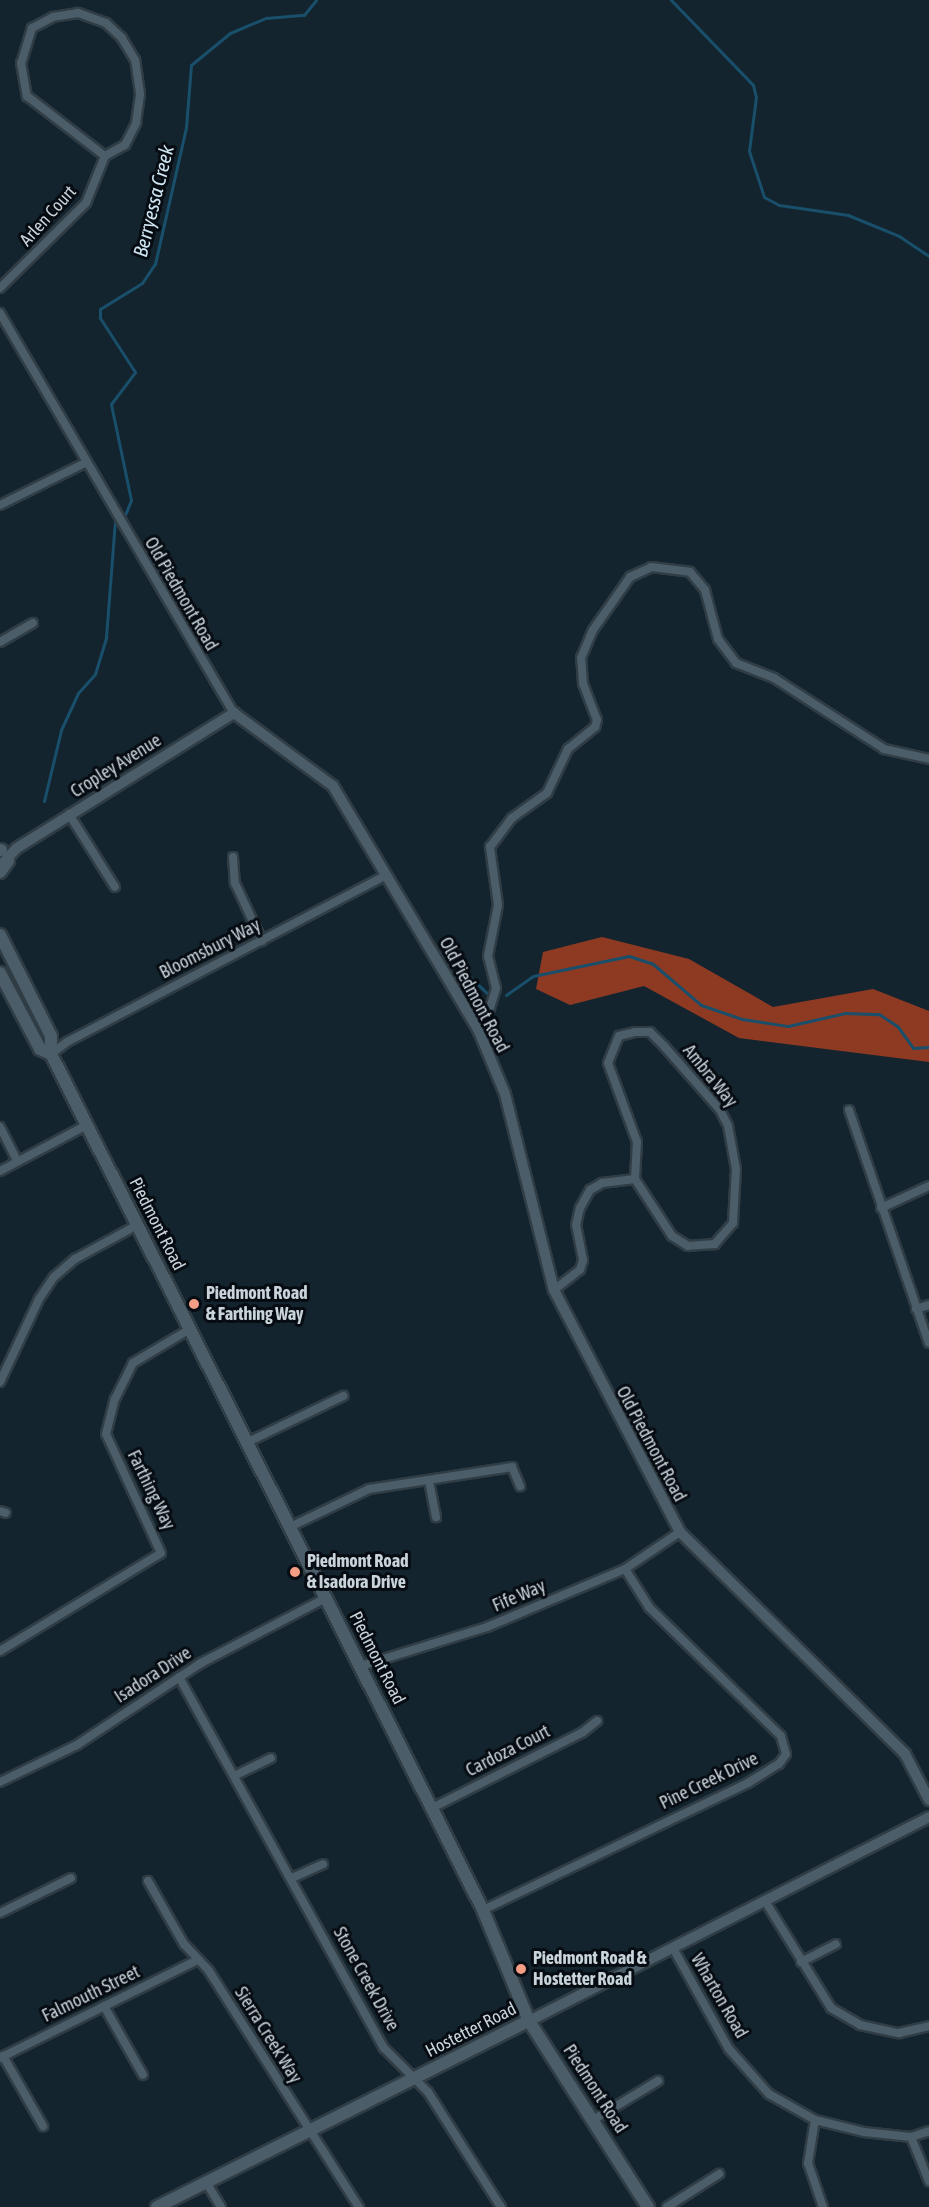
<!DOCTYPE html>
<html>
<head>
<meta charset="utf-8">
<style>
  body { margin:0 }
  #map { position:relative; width:929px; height:2207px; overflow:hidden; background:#13242e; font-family:"Asap Condensed",sans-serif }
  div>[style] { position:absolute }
  .forest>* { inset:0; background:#8e3a23 }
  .stream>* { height:3px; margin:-1.5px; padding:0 1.5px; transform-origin:1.5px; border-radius:1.5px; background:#194f6a }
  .roads { filter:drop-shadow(2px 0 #313d45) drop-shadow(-2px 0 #313d45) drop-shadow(0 2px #313d45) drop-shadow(0 -2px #313d45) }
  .minor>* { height:8px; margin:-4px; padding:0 4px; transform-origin:4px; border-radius:4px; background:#4a5d68 }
  .tertiary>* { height:10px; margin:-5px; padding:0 5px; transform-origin:5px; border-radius:5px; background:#4a5d68 }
  .secondary>* { height:12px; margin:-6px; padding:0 6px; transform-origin:6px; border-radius:6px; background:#4a5d68 }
  .dots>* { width:16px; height:16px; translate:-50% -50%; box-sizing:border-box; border:3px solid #060c11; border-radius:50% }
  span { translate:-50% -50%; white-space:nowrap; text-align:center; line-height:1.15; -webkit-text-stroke:6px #060c11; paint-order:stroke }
  .street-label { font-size:18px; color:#c8d3da }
  .poi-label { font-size:18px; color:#c8d3da; font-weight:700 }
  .left { translate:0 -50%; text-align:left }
  .water-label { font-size:20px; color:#d0e6f4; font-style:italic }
</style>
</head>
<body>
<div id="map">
  <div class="forest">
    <i style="clip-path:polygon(602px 937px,689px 959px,773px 1007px,873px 989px,929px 1011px,929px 1062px,739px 1038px,644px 986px,570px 1005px,536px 989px,543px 952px)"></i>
  </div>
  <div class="stream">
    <i style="left:671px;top:0;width:118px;rotate:46deg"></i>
    <i style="left:753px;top:85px;width:12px;rotate:76deg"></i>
    <i style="left:756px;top:97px;width:54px;rotate:97.4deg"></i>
    <i style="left:749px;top:151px;width:48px;rotate:71.9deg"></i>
    <i style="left:764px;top:197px;width:17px;rotate:28deg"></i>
    <i style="left:779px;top:205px;width:70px;rotate:8.2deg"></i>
    <i style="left:848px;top:215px;width:55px;rotate:22.4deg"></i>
    <i style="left:899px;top:236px;width:36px;rotate:34deg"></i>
    <i style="left:125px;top:515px;width:16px;rotate:-68deg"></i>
    <i style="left:131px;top:500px;width:98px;rotate:-101.8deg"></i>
    <i style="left:111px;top:404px;width:40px;rotate:-53deg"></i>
    <i style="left:135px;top:372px;width:64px;rotate:-122.9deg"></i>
    <i style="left:100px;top:318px;width:9px;rotate:-90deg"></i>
    <i style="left:100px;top:309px;width:49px;rotate:-31.8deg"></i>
    <i style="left:142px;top:283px;width:23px;rotate:-56deg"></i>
    <i style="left:155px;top:264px;width:139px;rotate:-77.2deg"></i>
    <i style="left:186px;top:128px;width:63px;rotate:-85.5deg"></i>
    <i style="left:191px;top:65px;width:50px;rotate:-39.4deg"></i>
    <i style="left:230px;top:33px;width:39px;rotate:-23deg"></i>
    <i style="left:266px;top:18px;width:38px;rotate:-5deg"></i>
    <i style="left:304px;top:15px;width:19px;rotate:-51deg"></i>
    <i style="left:44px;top:801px;width:73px;rotate:-76.5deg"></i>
    <i style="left:61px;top:730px;width:41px;rotate:-65.3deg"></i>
    <i style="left:78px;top:693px;width:25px;rotate:-48deg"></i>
    <i style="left:95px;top:674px;width:39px;rotate:-73deg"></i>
    <i style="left:106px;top:637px;width:116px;rotate:-85.6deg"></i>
    <i style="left:451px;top:959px;width:51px;rotate:43.4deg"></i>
    <i style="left:506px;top:995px;width:33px;rotate:-35deg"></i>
    <i style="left:533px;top:976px;width:98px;rotate:-11.8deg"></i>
    <i style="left:629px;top:956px;width:25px;rotate:18deg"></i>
    <i style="left:653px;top:964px;width:63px;rotate:40.5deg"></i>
    <i style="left:701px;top:1005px;width:43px;rotate:18.9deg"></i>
    <i style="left:742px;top:1019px;width:47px;rotate:8.7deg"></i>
    <i style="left:788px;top:1026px;width:58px;rotate:-12.8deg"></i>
    <i style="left:845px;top:1013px;width:34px;rotate:2deg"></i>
    <i style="left:879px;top:1014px;width:23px;rotate:34deg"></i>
    <i style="left:898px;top:1027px;width:26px;rotate:54deg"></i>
    <i style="left:913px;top:1048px;width:16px;rotate:-4deg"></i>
  </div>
  <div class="roads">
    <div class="minor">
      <i style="left:0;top:288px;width:121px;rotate:-44.7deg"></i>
      <i style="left:86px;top:203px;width:51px;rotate:-68deg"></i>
      <i style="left:105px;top:156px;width:23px;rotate:-29deg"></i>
      <i style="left:125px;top:145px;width:25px;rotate:-63deg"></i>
      <i style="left:136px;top:123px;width:29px;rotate:-82deg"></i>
      <i style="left:140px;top:94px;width:34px;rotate:-98deg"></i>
      <i style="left:135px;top:60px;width:26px;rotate:-121deg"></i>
      <i style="left:122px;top:38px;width:22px;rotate:-137deg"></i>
      <i style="left:106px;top:23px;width:30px;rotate:-160deg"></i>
      <i style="left:78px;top:13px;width:25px;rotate:171deg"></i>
      <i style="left:53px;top:17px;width:24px;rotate:152deg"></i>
      <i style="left:32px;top:28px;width:37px;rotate:107deg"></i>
      <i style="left:21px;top:63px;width:34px;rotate:80deg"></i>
      <i style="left:27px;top:96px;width:98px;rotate:37.6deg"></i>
      <i style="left:0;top:313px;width:463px;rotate:59.7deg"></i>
      <i style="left:0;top:505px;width:97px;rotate:-26.3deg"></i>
      <i style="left:0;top:642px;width:38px;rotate:-30deg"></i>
      <i style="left:69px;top:814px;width:86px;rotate:57.8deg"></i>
      <i style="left:233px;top:857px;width:26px;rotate:86deg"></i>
      <i style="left:235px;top:883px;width:64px;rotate:65deg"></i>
      <i style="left:472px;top:1019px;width:21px;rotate:-31deg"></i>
      <i style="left:490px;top:1008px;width:21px;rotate:-73deg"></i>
      <i style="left:496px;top:988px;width:33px;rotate:-104deg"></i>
      <i style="left:488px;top:956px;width:52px;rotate:-78.9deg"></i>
      <i style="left:498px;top:905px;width:59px;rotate:-97.9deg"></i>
      <i style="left:490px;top:847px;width:36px;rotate:-53deg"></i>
      <i style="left:512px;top:818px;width:43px;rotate:-35.5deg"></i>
      <i style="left:547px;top:793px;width:49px;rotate:-64.5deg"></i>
      <i style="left:568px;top:749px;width:35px;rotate:-39deg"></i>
      <i style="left:595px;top:727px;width:7px;rotate:-74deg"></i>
      <i style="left:597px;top:720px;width:39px;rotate:-111deg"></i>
      <i style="left:583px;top:684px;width:26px;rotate:-94deg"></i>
      <i style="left:581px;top:658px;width:30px;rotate:-67deg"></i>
      <i style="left:593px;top:630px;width:65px;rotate:-55.1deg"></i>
      <i style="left:630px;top:577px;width:23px;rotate:-25deg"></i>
      <i style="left:651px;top:567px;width:39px;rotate:7deg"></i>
      <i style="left:690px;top:572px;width:23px;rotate:50deg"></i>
      <i style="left:705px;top:590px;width:51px;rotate:75.1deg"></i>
      <i style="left:718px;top:639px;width:30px;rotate:53deg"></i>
      <i style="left:736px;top:663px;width:41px;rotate:21.5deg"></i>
      <i style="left:774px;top:678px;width:131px;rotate:32.8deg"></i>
      <i style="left:884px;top:749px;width:46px;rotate:12.5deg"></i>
      <i style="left:635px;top:1032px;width:15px"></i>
      <i style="left:650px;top:1032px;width:20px;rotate:45deg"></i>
      <i style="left:664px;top:1046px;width:85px;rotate:48.8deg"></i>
      <i style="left:720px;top:1110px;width:18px;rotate:63deg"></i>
      <i style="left:728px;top:1126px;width:44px;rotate:79.5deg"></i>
      <i style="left:736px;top:1169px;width:54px;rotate:93.2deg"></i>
      <i style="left:733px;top:1223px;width:28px;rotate:131deg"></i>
      <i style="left:715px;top:1244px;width:27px;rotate:176deg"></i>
      <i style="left:688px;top:1246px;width:19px;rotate:-148deg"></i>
      <i style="left:672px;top:1236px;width:68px;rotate:-123deg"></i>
      <i style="left:635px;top:1179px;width:37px;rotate:-87deg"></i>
      <i style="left:637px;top:1142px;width:84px;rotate:-110.2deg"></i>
      <i style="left:608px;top:1063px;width:29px;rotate:-68deg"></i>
      <i style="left:619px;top:1036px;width:16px;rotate:-14deg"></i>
      <i style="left:51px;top:1054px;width:20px;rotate:-37deg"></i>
      <i style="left:67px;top:1042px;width:360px;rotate:-27.6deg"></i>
      <i style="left:849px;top:1110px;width:246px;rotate:71.1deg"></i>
      <i style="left:0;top:1127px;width:38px;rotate:63deg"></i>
      <i style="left:0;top:1171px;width:98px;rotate:-27.9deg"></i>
      <i style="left:881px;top:1208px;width:53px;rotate:-24.6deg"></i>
      <i style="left:554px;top:1290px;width:33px;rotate:-38deg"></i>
      <i style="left:580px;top:1270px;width:10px;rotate:-73deg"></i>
      <i style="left:583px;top:1260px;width:36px;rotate:-101deg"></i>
      <i style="left:576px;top:1225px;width:17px;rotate:-77deg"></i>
      <i style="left:580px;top:1208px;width:21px;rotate:-61deg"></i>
      <i style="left:590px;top:1190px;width:14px;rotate:-30deg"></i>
      <i style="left:602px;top:1183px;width:33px;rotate:-7deg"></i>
      <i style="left:916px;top:1309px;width:14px;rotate:-17deg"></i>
      <i style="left:0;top:1382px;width:92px;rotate:-64.8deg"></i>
      <i style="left:39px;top:1299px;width:27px;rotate:-56deg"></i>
      <i style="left:54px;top:1277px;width:28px;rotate:-41deg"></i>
      <i style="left:75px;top:1259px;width:71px;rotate:-28.7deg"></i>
      <i style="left:248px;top:1442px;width:106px;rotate:-25.8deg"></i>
      <i style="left:429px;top:1481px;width:37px;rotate:79deg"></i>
      <i style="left:0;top:1511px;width:6px;rotate:18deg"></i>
      <i style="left:290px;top:1527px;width:88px;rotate:-25.7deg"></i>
      <i style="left:369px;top:1489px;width:145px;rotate:-8.7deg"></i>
      <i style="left:512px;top:1467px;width:21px;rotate:67deg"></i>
      <i style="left:0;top:1651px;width:188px;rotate:-31.3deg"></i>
      <i style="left:161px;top:1553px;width:131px;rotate:-114.8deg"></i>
      <i style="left:106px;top:1434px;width:36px;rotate:-76deg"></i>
      <i style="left:115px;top:1399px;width:40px;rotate:-63.4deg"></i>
      <i style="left:133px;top:1363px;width:66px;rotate:-30.8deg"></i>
      <i style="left:361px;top:1666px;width:132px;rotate:-17.2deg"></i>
      <i style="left:487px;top:1627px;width:150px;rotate:-22.8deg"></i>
      <i style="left:625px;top:1569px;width:66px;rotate:-33.9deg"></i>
      <i style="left:179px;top:1677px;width:424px;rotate:61.1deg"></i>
      <i style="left:384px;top:2048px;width:62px;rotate:45deg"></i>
      <i style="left:428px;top:2092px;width:136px;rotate:57.6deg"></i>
      <i style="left:234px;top:1776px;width:41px;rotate:-25.9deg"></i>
      <i style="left:0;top:1782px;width:85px;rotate:-25.7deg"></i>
      <i style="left:77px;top:1745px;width:149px;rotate:-33.5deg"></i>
      <i style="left:201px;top:1663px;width:141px;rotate:-27.5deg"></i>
      <i style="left:432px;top:1808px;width:169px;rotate:-26.7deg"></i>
      <i style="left:583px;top:1732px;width:18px;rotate:-38deg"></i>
      <i style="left:292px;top:1878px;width:34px;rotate:-24deg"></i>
      <i style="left:148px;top:1881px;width:73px;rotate:60.3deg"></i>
      <i style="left:184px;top:1944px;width:37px;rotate:47deg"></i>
      <i style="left:209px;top:1971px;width:280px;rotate:57.6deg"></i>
      <i style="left:765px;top:1901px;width:126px;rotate:58.3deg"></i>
      <i style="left:831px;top:2008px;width:34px;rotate:30deg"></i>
      <i style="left:860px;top:2025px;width:40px;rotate:12deg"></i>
      <i style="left:899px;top:2033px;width:31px;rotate:-13deg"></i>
      <i style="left:483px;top:1910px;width:294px;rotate:-25.6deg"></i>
      <i style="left:748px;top:1783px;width:36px;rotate:-32deg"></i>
      <i style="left:779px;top:1764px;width:12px;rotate:-55deg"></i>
      <i style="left:786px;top:1754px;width:19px;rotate:-106deg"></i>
      <i style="left:781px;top:1736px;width:185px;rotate:-135.7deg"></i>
      <i style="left:649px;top:1607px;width:45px;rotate:-122.3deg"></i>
      <i style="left:0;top:1913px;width:79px;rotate:-26.2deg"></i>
      <i style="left:673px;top:1948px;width:115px;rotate:61deg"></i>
      <i style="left:729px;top:2049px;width:60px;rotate:48.4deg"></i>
      <i style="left:769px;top:2094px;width:53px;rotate:29.5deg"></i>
      <i style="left:815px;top:2120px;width:50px;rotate:13.8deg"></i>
      <i style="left:864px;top:2132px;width:47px;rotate:6.1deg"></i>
      <i style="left:911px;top:2137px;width:19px;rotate:-18deg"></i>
      <i style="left:801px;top:1962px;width:39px;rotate:-27deg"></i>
      <i style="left:104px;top:2006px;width:79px;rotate:60.5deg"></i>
      <i style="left:3px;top:2056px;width:81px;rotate:60.3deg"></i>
      <i style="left:0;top:2058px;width:220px;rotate:-26.4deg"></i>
      <i style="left:593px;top:2120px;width:76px;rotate:-31deg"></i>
      <i style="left:815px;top:2120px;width:44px;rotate:99.2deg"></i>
      <i style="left:808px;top:2163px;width:46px;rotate:71.2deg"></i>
      <i style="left:911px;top:2137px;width:48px;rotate:67.8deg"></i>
      <i style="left:206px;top:2182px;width:29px;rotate:59deg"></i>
      <i style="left:667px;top:2207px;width:62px;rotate:-32.4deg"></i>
    </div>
    <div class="tertiary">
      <i style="left:1px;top:865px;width:23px;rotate:-47deg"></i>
      <i style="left:17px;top:848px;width:256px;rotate:-31.9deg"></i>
      <i style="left:234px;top:713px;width:123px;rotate:36.4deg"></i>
      <i style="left:333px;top:786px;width:283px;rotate:59.2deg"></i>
      <i style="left:478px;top:1029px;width:70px;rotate:67.4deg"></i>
      <i style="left:505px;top:1094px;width:202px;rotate:76deg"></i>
      <i style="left:554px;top:1290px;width:273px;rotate:62.5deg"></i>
      <i style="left:680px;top:1532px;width:316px;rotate:44.6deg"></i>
      <i style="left:905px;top:1754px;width:52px;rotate:62.4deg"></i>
      <i style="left:529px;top:2021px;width:449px;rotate:-27deg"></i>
    </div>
    <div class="secondary">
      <i style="left:0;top:850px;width:1px"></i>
      <i style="left:0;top:872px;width:14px;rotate:-54deg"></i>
      <i style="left:0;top:935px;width:113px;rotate:63.2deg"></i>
      <i style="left:51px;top:1036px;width:18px;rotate:90deg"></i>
      <i style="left:51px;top:1054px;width:959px;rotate:63.22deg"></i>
      <i style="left:483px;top:1910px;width:120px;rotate:67.5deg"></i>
      <i style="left:529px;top:2021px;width:221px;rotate:57.4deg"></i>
      <i style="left:0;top:973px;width:86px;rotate:62.2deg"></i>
      <i style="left:40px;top:1049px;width:12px;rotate:24deg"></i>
      <i style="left:157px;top:2207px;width:416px;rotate:-26.6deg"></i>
    </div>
  </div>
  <div class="dots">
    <i style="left:194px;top:1304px;background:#f49e86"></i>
    <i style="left:295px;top:1572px;background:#f49e86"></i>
    <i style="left:521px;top:1969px;background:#f49e86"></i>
  </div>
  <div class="street-label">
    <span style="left:48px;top:216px;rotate:-48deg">Arlen Court</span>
    <span style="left:181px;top:594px;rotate:60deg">Old Piedmont Road</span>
    <span style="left:116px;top:766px;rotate:-32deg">Cropley Avenue</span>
    <span style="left:210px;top:949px;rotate:-27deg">Bloomsbury Way</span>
    <span style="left:474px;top:995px;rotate:62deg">Old Piedmont Road</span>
    <span style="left:710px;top:1076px;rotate:51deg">Ambra Way</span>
    <span style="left:157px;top:1224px;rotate:63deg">Piedmont Road</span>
    <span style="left:651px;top:1444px;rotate:62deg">Old Piedmont Road</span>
    <span style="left:151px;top:1490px;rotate:64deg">Farthing Way</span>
    <span style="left:519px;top:1596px;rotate:-23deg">Fife Way</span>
    <span style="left:377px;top:1658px;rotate:63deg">Piedmont Road</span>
    <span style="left:153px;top:1675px;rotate:-33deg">Isadora Drive</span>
    <span style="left:508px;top:1751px;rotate:-27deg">Cardoza Court</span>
    <span style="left:709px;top:1781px;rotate:-26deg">Pine Creek Drive</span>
    <span style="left:366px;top:1979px;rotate:61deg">Stone Creek Drive</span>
    <span style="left:91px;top:1994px;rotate:-26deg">Falmouth Street</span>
    <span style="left:719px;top:1996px;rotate:60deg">Wharton Road</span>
    <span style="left:471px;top:2030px;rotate:-27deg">Hostetter Road</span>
    <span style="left:268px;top:2035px;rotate:58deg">Sierra Creek Way</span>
    <span style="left:595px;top:2089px;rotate:57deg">Piedmont Road</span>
  </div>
  <div class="poi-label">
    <span class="left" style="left:206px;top:1304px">Piedmont Road<br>&amp; Farthing Way</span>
    <span class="left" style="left:307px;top:1572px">Piedmont Road<br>&amp; Isadora Drive</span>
    <span class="left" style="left:533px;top:1969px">Piedmont Road &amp;<br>Hostetter Road</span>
  </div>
  <div class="water-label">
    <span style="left:153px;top:201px;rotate:-76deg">Berryessa Creek</span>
  </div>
</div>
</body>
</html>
